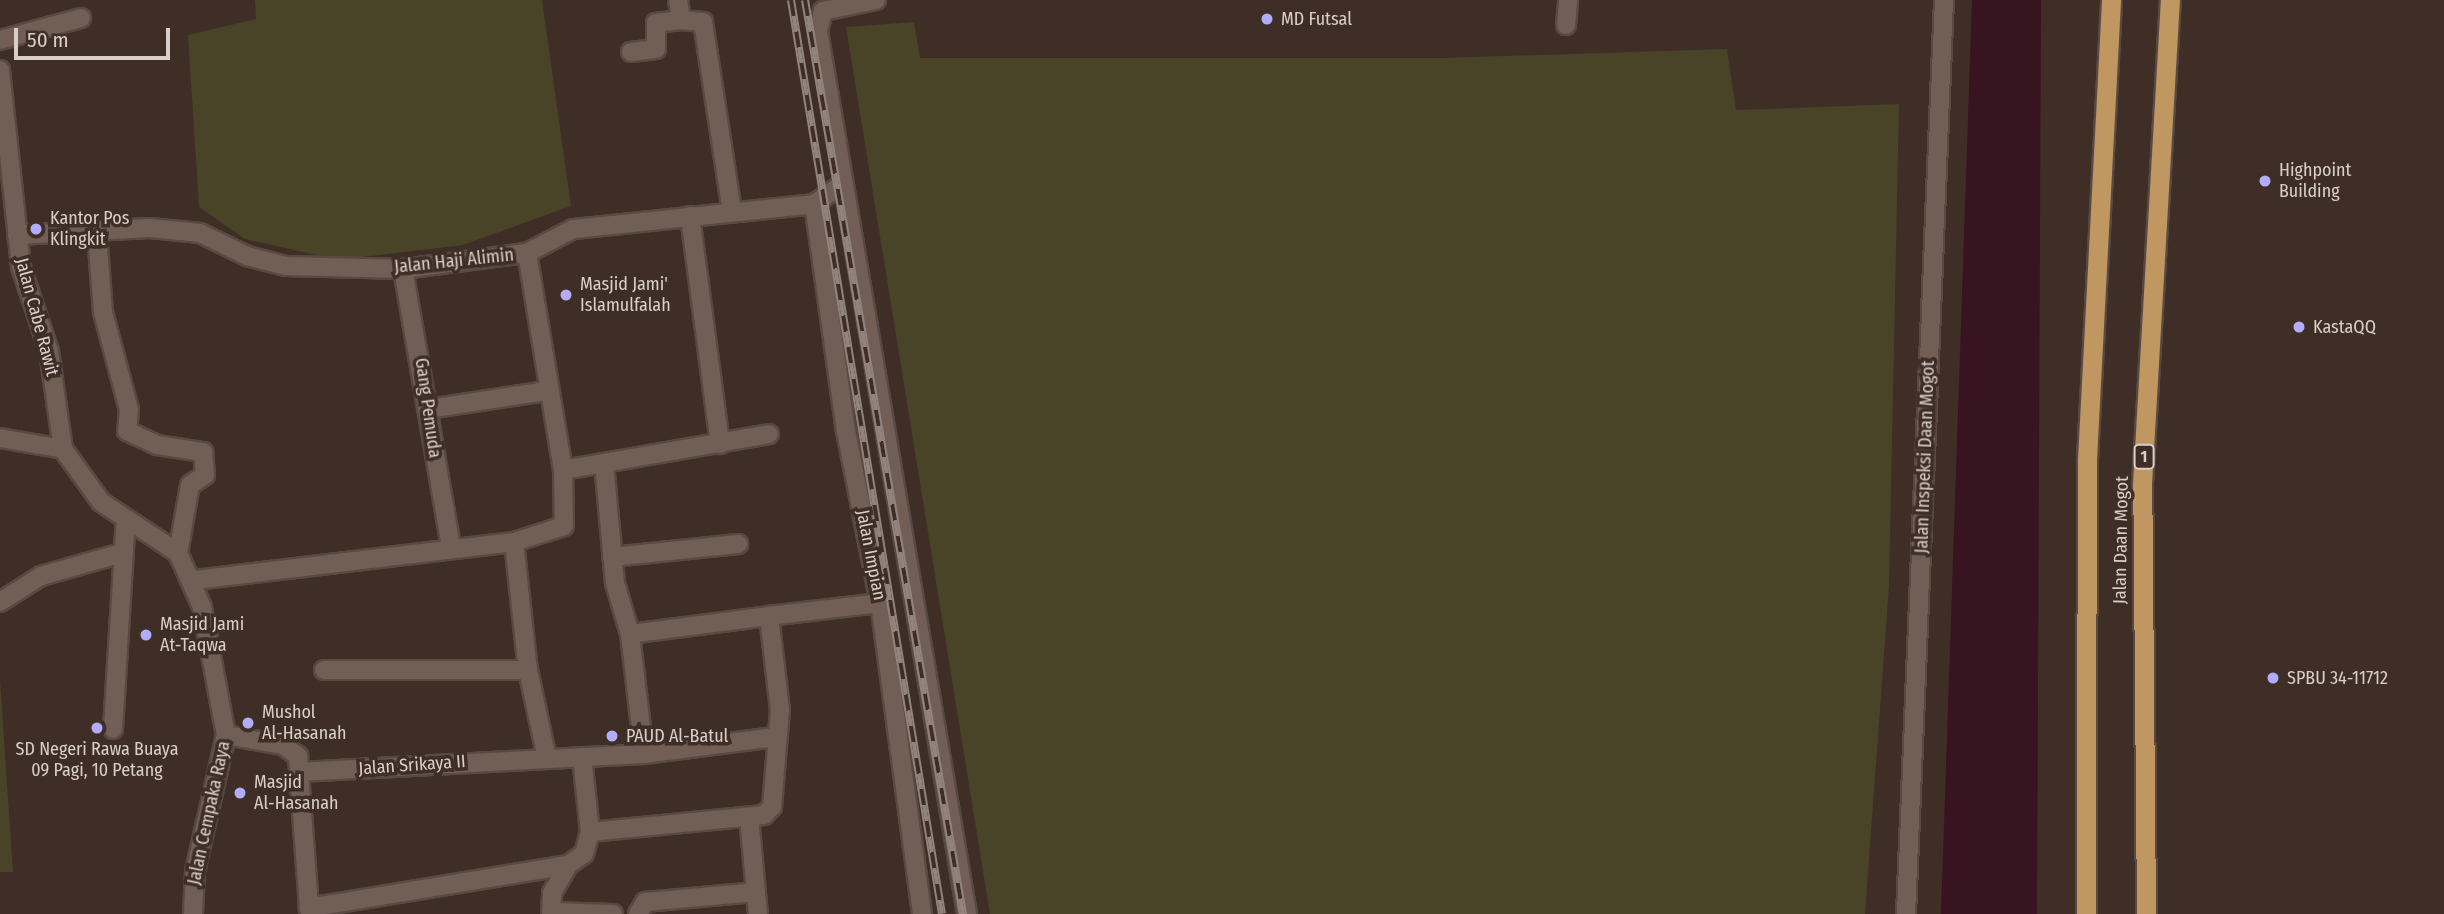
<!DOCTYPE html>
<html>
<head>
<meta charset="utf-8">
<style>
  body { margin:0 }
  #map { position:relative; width:2444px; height:914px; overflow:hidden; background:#3e2e26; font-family:"Fira Sans Condensed",sans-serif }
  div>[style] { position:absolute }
  .green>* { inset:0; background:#494328 }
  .water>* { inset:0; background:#381421 }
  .roads { filter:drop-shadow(2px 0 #574a43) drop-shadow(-2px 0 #574a43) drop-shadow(0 2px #574a43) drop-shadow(0 -2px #574a43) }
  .minor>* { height:18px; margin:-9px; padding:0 9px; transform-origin:9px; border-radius:9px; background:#715f56 }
  .trunk>* { height:19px; margin:-9.5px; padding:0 9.5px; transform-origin:9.5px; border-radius:9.5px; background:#c09661 }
  .rail>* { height:8px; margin-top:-4px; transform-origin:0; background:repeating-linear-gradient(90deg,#3e2e26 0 16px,#90847d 0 32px); box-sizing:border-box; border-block:2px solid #90847d }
  .dots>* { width:19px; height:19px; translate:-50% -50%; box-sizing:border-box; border:4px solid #3e2e26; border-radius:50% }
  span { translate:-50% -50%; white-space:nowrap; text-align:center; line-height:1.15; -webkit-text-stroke:7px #3e2e26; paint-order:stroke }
  .shield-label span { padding:2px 5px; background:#3e2e26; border:2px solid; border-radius:5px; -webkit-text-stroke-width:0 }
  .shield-label { font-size:16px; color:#d9cfca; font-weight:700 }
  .poi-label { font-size:18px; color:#d9cfca }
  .left { translate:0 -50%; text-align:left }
  .street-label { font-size:18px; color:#d9cfca }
  .scale { position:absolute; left:14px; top:28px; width:156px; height:32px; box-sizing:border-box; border:4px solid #d9cfca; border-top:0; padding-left:9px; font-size:21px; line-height:24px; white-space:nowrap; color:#d9cfca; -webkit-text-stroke:5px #3e2e26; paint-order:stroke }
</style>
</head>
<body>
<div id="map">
  <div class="green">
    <i style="clip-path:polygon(255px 0,542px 0,571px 206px,463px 245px,338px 260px,245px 239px,199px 207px,188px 35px,256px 19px)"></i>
    <i style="clip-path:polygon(914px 22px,920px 58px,1442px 58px,1727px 49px,1736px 110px,1899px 104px,1889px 586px,1865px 914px,990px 914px,846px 27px)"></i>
    <i style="clip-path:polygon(0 680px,13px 872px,0 872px)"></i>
  </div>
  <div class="water">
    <i style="clip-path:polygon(1972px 0,2041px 0,2037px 914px,1941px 914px)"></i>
  </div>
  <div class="roads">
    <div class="minor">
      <i style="left:678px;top:0;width:20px;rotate:81deg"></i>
      <i style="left:681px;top:20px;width:22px;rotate:5deg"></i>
      <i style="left:703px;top:22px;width:191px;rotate:81.3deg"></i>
      <i style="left:876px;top:0;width:54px;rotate:168.3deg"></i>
      <i style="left:823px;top:11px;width:21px;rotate:104deg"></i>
      <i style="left:818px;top:31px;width:895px;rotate:80.42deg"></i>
      <i style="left:1566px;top:25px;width:25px;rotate:-85deg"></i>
      <i style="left:0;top:40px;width:84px;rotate:-15.2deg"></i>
      <i style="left:631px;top:52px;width:25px;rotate:-7deg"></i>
      <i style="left:656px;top:49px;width:26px;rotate:-90deg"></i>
      <i style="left:656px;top:23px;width:25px;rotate:-7deg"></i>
      <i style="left:0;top:70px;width:198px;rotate:83.9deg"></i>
      <i style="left:21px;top:267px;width:89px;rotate:71.6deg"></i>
      <i style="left:49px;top:351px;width:99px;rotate:81.9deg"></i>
      <i style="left:63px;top:449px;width:65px;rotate:54.4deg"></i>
      <i style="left:101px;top:502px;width:92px;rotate:33.5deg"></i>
      <i style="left:178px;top:553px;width:59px;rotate:66deg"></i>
      <i style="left:202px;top:607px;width:130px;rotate:79.4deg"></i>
      <i style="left:226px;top:735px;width:139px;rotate:102.8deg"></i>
      <i style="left:195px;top:871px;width:43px;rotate:92.7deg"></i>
      <i style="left:814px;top:204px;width:33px;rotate:-35deg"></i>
      <i style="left:690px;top:216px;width:230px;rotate:82.5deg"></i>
      <i style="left:97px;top:233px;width:79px;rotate:85.7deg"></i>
      <i style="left:103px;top:312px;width:101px;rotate:75.1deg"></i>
      <i style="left:129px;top:410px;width:21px;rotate:95deg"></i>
      <i style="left:127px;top:431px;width:33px;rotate:25deg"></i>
      <i style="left:157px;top:445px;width:47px;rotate:8.7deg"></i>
      <i style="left:203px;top:452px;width:23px;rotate:85deg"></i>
      <i style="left:205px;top:475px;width:18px;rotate:146deg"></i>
      <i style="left:190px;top:485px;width:69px;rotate:100deg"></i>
      <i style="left:17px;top:235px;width:133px;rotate:-3deg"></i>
      <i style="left:150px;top:228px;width:50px;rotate:5.7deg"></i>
      <i style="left:200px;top:233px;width:52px;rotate:26.1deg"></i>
      <i style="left:247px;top:256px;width:40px;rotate:14.4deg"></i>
      <i style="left:286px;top:266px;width:117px;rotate:1.5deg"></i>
      <i style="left:403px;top:269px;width:125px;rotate:-7.4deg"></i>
      <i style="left:527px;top:253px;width:52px;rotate:-27.6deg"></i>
      <i style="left:573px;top:229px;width:242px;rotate:-5.9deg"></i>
      <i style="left:814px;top:204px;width:229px;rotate:82deg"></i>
      <i style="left:846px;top:431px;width:175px;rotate:78.8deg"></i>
      <i style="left:880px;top:603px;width:314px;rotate:82.3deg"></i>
      <i style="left:403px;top:269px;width:283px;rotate:80.2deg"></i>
      <i style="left:428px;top:409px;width:118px;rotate:-8.7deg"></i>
      <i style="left:0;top:438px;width:64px;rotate:9.9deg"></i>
      <i style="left:604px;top:463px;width:121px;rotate:84.8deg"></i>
      <i style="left:615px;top:583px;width:53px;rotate:73.6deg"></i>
      <i style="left:630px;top:634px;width:121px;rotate:83.3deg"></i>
      <i style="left:563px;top:470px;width:209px;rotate:-9.9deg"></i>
      <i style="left:514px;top:542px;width:52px;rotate:-17.7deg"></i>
      <i style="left:564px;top:526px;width:56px;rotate:-91deg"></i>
      <i style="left:563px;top:470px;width:220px;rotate:-99.4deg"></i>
      <i style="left:612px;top:557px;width:127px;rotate:-5.9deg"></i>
      <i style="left:195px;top:580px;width:321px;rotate:-6.8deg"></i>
      <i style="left:514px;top:542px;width:129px;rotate:83.8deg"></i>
      <i style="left:528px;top:670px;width:91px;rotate:77.9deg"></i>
      <i style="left:0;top:602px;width:49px;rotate:-32.4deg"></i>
      <i style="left:41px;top:576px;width:84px;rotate:-15.9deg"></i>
      <i style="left:630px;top:634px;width:140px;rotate:-7.4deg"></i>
      <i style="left:324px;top:670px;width:204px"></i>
      <i style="left:113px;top:729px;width:210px;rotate:-86.5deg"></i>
      <i style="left:226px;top:735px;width:58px;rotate:10deg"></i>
      <i style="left:283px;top:745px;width:19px;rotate:36deg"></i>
      <i style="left:298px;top:756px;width:16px;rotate:86deg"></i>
      <i style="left:749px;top:817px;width:97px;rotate:84.7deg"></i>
      <i style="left:590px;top:832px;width:175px;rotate:-5.6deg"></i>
      <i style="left:764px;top:815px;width:11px;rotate:-45deg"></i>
      <i style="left:772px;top:807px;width:97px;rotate:-85.3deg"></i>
      <i style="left:780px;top:710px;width:95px;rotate:-96.7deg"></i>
      <i style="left:769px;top:616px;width:112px;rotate:-6.7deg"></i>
      <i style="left:568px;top:865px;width:263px;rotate:170.6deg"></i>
      <i style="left:309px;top:908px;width:136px;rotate:-94.2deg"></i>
      <i style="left:299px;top:772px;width:345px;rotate:-3deg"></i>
      <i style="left:644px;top:754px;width:132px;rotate:-7.4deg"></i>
      <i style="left:551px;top:912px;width:62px;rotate:1.8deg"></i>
      <i style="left:551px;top:914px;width:21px;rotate:-87deg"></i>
      <i style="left:552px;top:893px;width:32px;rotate:-60deg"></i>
      <i style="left:568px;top:865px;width:19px;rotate:-35deg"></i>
      <i style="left:584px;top:854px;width:23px;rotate:-75deg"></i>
      <i style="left:590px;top:832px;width:75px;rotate:-96.1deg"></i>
      <i style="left:638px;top:914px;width:14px;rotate:-60deg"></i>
      <i style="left:645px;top:902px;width:111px;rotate:-5.1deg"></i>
      <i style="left:1906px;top:914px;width:915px;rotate:-87.62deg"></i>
    </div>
    <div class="trunk">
      <i style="left:2086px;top:914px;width:455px;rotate:-89.9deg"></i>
      <i style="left:2087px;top:459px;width:460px;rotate:-87deg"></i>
      <i style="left:2146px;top:914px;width:430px;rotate:-90.5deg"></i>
      <i style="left:2142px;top:484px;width:485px;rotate:-86.7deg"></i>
    </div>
  </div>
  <div class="rail">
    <i style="left:791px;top:0;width:926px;rotate:80.62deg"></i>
    <i style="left:805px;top:0;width:928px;rotate:80.19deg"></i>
  </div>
  <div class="dots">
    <i style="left:1267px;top:19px;background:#b1adfa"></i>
    <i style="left:2265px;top:181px;background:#b1adfa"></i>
    <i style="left:36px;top:229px;background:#b1adfa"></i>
    <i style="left:566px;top:295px;background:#b1adfa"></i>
    <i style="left:2299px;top:327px;background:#b1adfa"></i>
    <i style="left:146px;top:635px;background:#b1adfa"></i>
    <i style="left:2273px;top:678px;background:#b1adfa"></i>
    <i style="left:248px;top:723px;background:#b1adfa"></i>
    <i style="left:97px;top:728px;background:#b1adfa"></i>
    <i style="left:612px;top:736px;background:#b1adfa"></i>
    <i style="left:240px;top:793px;background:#b1adfa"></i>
  </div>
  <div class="shield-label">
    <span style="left:2144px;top:457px">1</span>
  </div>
  <div class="poi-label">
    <span class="left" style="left:1281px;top:19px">MD Futsal</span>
    <span class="left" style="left:2279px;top:181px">Highpoint<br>Building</span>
    <span class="left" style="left:50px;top:229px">Kantor Pos<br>Klingkit</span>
    <span class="left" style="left:580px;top:295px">Masjid Jami'<br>Islamulfalah</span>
    <span class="left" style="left:2313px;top:327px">KastaQQ</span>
    <span class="left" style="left:160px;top:635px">Masjid Jami<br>At-Taqwa</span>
    <span class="left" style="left:2287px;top:678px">SPBU 34-11712</span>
    <span class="left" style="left:262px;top:723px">Mushol<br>Al-Hasanah</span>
    <span class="left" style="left:626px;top:736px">PAUD Al-Batul</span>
    <span style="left:97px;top:760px">SD Negeri Rawa Buaya<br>09 Pagi, 10 Petang</span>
    <span class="left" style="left:254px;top:793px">Masjid<br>Al-Hasanah</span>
  </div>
  <div class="street-label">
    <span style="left:454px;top:261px;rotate:-6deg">Jalan Haji Alimin</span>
    <span style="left:37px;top:317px;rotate:75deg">Jalan Cabe Rawit</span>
    <span style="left:428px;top:408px;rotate:82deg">Gang Pemuda</span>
    <span style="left:1925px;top:457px;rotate:-88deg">Jalan Inspeksi Daan Mogot</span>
    <span style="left:2121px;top:540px;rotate:-89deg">Jalan Daan Mogot</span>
    <span style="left:871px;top:555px;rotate:79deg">Jalan Impian</span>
    <span style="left:412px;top:765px;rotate:-4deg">Jalan Srikaya II</span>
    <span style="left:209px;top:813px;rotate:-78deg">Jalan Cempaka Raya</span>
  </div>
  <div class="scale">50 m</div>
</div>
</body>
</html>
